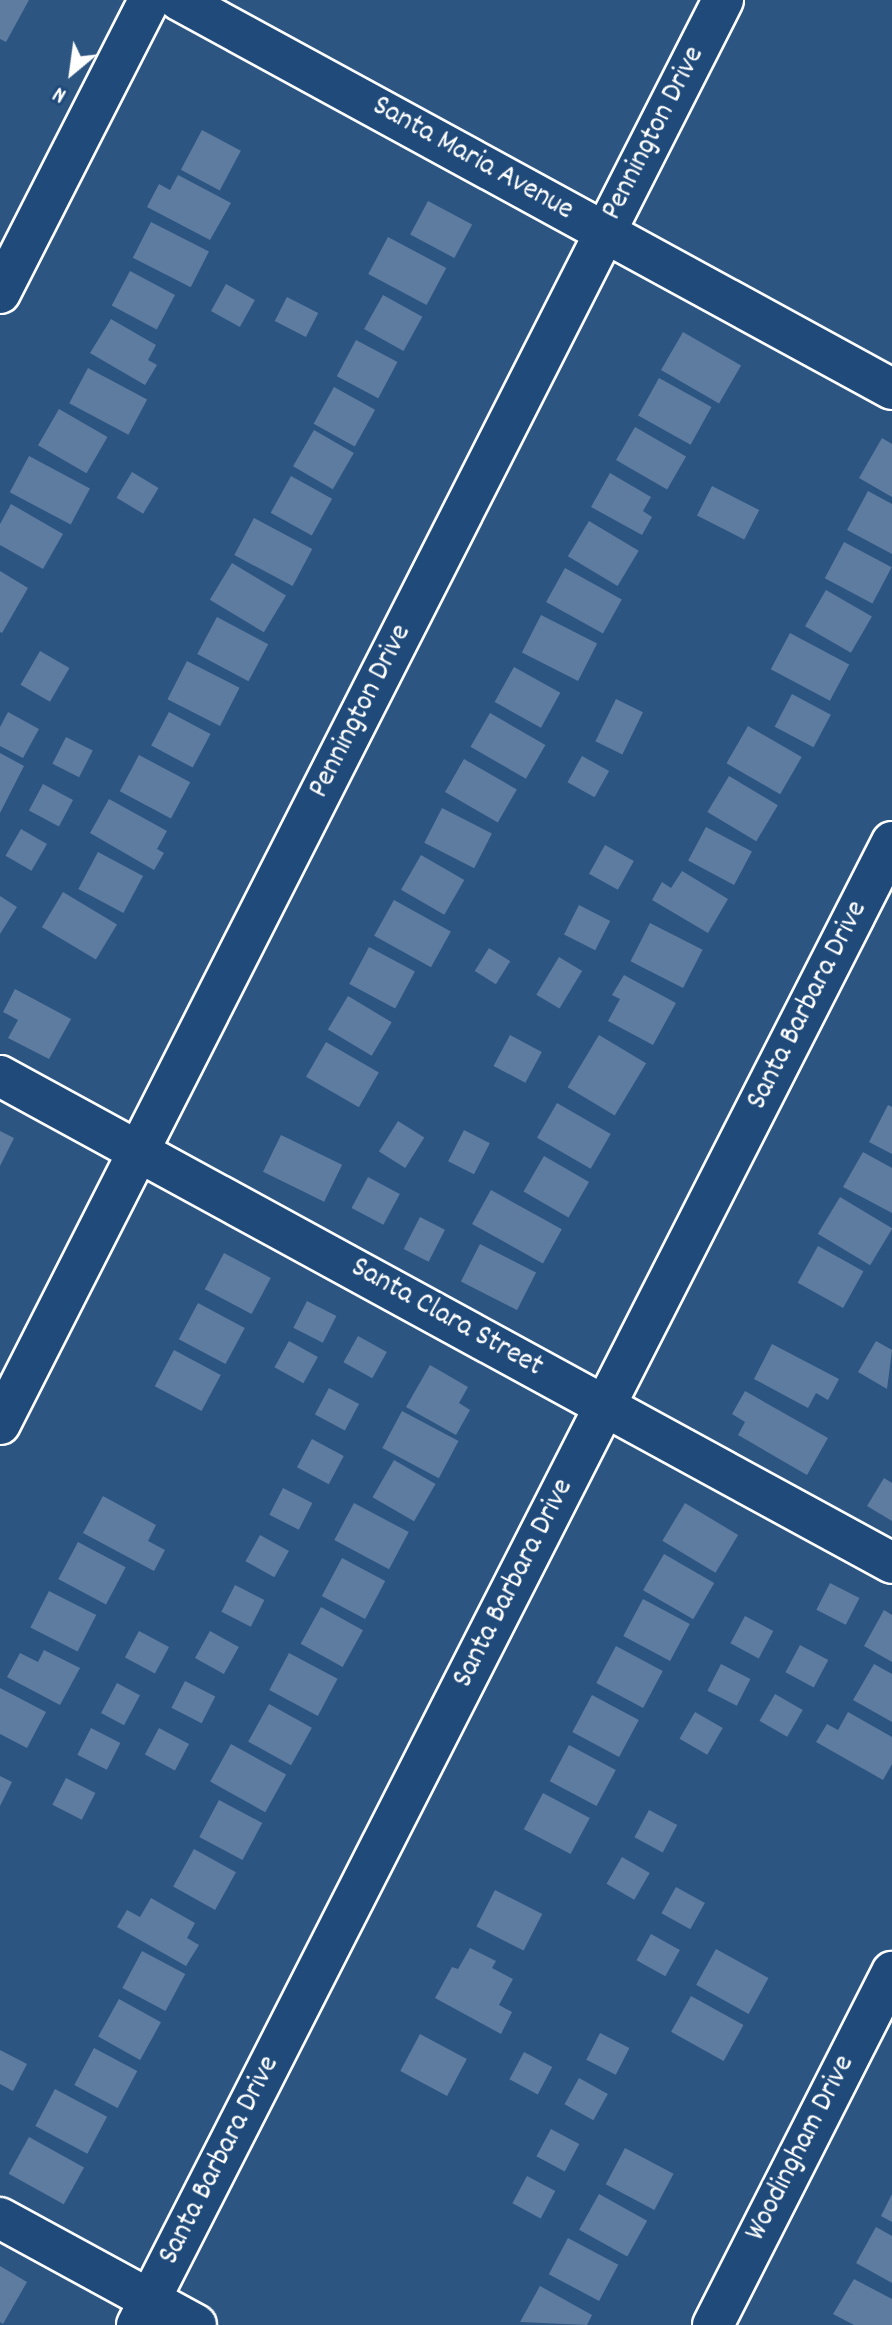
<!DOCTYPE html>
<html>
<head>
<meta charset="utf-8">
<style>
  body { margin:0 }
  #map { position:relative; width:892px; height:2325px; overflow:hidden; background:#2c5582; font-family:Dekko,sans-serif }
  div>[style] { position:absolute }
  .building>* { inset:0; background:#5e7c9f; transform-origin:0 0 }
  .roads { filter:drop-shadow(2px 0 #fff) drop-shadow(-2px 0 #fff) drop-shadow(0 2px #fff) drop-shadow(0 -2px #fff) }
  .minor>* { height:40px; margin:-20px; padding:0 20px; transform-origin:20px; border-radius:20px; background:#1f4a7a }
  span { translate:-50% -50%; white-space:nowrap; text-align:center; line-height:1.15; -webkit-text-stroke:7px #1f4a7a; paint-order:stroke }
  .street-label { font-size:30px; color:#fff }
  .north { position:absolute; left:32px; top:32px; width:80px; height:80px; -webkit-text-stroke:6px #1f4a7a; paint-order:stroke; rotate:209deg; font-size:22px; font-weight:700; line-height:32px; text-align:center; color:#fff }
  .north::after { content:''; display:block; margin:auto; width:28px; height:36px; background:#fff; clip-path:polygon(50% 0,100% 100%,50% 72%,0 100%) }
</style>
</head>
<body>
<div id="map">
  <div class="building">
    <i style="clip-path:polygon(0 0,29px 0,6px 42px,0 39px)"></i>
    <i style="left:202px;top:130px;width:44px;height:45px;rotate:28deg"></i>
    <i style="clip-path:polygon(178px 175px,231px 203px,210px 240px,147px 207px,159px 184px,170px 190px)"></i>
    <i style="left:428px;top:201px;width:50px;height:38px;rotate:28deg"></i>
    <i style="left:151px;top:222px;width:65px;height:40px;rotate:27deg"></i>
    <i style="left:388px;top:237px;width:66px;height:42px;rotate:28deg"></i>
    <i style="left:130px;top:271px;width:51px;height:39px;rotate:28deg"></i>
    <i style="left:226px;top:284px;width:33px;height:31px;rotate:29deg"></i>
    <i style="left:383px;top:295px;width:45px;height:39px;rotate:29deg"></i>
    <i style="left:287px;top:297px;width:35px;height:27px;rotate:27deg"></i>
    <i style="clip-path:polygon(111px 319px,156px 345px,148px 360px,157px 365px,145px 385px,90px 353px)"></i>
    <i style="left:683px;top:332px;width:67px;height:44px;rotate:30deg"></i>
    <i style="left:356px;top:340px;width:47px;height:41px;rotate:28deg"></i>
    <i style="left:88px;top:368px;width:67px;height:40px;rotate:28deg"></i>
    <i style="left:659px;top:378px;width:60px;height:43px;rotate:29deg"></i>
    <i style="left:334px;top:387px;width:47px;height:42px;rotate:29deg"></i>
    <i style="left:59px;top:409px;width:56px;height:42px;rotate:30deg"></i>
    <i style="left:635px;top:427px;width:59px;height:38px;rotate:30deg"></i>
    <i style="left:314px;top:430px;width:46px;height:42px;rotate:30deg"></i>
    <i style="clip-path:polygon(882px 438px,892px 444px,892px 497px,859px 478px)"></i>
    <i style="left:29px;top:456px;width:69px;height:41px;rotate:28deg"></i>
    <i style="left:132px;top:472px;width:31px;height:30px;rotate:31deg"></i>
    <i style="clip-path:polygon(610px 473px,651px 497px,643px 511px,652px 517px,642px 535px,591px 507px)"></i>
    <i style="left:291px;top:476px;width:47px;height:42px;rotate:29deg"></i>
    <i style="left:712px;top:486px;width:53px;height:33px;rotate:27deg"></i>
    <i style="clip-path:polygon(868px 491px,892px 504px,892px 554px,847px 530px)"></i>
    <i style="clip-path:polygon(11px 504px,63px 534px,43px 569px,0 545px,0 524px)"></i>
    <i style="left:254px;top:518px;width:66px;height:42px;rotate:28deg"></i>
    <i style="left:589px;top:521px;width:58px;height:41px;rotate:31deg"></i>
    <i style="left:844px;top:542px;width:54px;height:41px;rotate:28deg"></i>
    <i style="left:232px;top:563px;width:63px;height:43px;rotate:31deg"></i>
    <i style="left:565px;top:568px;width:65px;height:39px;rotate:29deg"></i>
    <i style="clip-path:polygon(0 571px,28px 588px,2px 633px,0 632px)"></i>
    <i style="left:826px;top:590px;width:53px;height:42px;rotate:30deg"></i>
    <i style="left:541px;top:615px;width:63px;height:42px;rotate:27deg"></i>
    <i style="left:217px;top:617px;width:58px;height:42px;rotate:28deg"></i>
    <i style="left:790px;top:633px;width:67px;height:41px;rotate:28deg"></i>
    <i style="left:40px;top:651px;width:34px;height:39px;rotate:30deg"></i>
    <i style="left:187px;top:661px;width:59px;height:43px;rotate:27deg"></i>
    <i style="left:514px;top:667px;width:53px;height:40px;rotate:29deg"></i>
    <i style="left:792px;top:694px;width:44px;height:37px;rotate:28deg"></i>
    <i style="left:616px;top:699px;width:30px;height:47px;rotate:26deg"></i>
    <i style="clip-path:polygon(8px 712px,39px 729px,23px 758px,0 746px,0 727px)"></i>
    <i style="left:169px;top:712px;width:47px;height:38px;rotate:28deg"></i>
    <i style="left:490px;top:713px;width:64px;height:39px;rotate:30deg"></i>
    <i style="left:748px;top:726px;width:62px;height:43px;rotate:30deg"></i>
    <i style="left:66px;top:737px;width:30px;height:30px;rotate:27deg"></i>
    <i style="clip-path:polygon(0 753px,24px 766px,0 813px)"></i>
    <i style="left:139px;top:755px;width:58px;height:41px;rotate:28deg"></i>
    <i style="left:582px;top:756px;width:31px;height:30px;rotate:29deg"></i>
    <i style="left:464px;top:759px;width:61px;height:38px;rotate:30deg"></i>
    <i style="left:729px;top:776px;width:57px;height:42px;rotate:31deg"></i>
    <i style="left:43px;top:784px;width:34px;height:30px;rotate:28deg"></i>
    <i style="clip-path:polygon(109px 799px,167px 831px,157px 849px,164px 853px,154px 870px,90px 833px)"></i>
    <i style="left:442px;top:808px;width:56px;height:39px;rotate:27deg"></i>
    <i style="left:706px;top:827px;width:52px;height:38px;rotate:28deg"></i>
    <i style="left:21px;top:829px;width:30px;height:31px;rotate:30deg"></i>
    <i style="left:605px;top:845px;width:33px;height:33px;rotate:29deg"></i>
    <i style="left:98px;top:852px;width:51px;height:42px;rotate:28deg"></i>
    <i style="left:421px;top:855px;width:50px;height:40px;rotate:30deg"></i>
    <i style="clip-path:polygon(682px 871px,728px 899px,708px 933px,652px 900px,662px 882px,671px 888px)"></i>
    <i style="left:63px;top:892px;width:63px;height:41px;rotate:31deg"></i>
    <i style="clip-path:polygon(0 896px,17px 907px,0 934px)"></i>
    <i style="left:394px;top:900px;width:65px;height:41px;rotate:29deg"></i>
    <i style="left:579px;top:905px;width:35px;height:33px;rotate:27deg"></i>
    <i style="left:650px;top:923px;width:59px;height:43px;rotate:27deg"></i>
    <i style="left:369px;top:947px;width:52px;height:42px;rotate:28deg"></i>
    <i style="left:489px;top:948px;width:25px;height:27px;rotate:32deg"></i>
    <i style="left:559px;top:957px;width:27px;height:44px;rotate:31deg"></i>
    <i style="clip-path:polygon(624px 975px,676px 1003px,653px 1045px,608px 1021px,620px 999px,612px 995px)"></i>
    <i style="clip-path:polygon(15px 989px,71px 1019px,49px 1059px,8px 1038px,18px 1020px,3px 1012px)"></i>
    <i style="left:348px;top:996px;width:51px;height:39px;rotate:31deg"></i>
    <i style="left:510px;top:1035px;width:36px;height:35px;rotate:28deg"></i>
    <i style="left:599px;top:1035px;width:55px;height:61px;rotate:31deg"></i>
    <i style="left:326px;top:1042px;width:61px;height:40px;rotate:30deg"></i>
    <i style="left:557px;top:1103px;width:62px;height:40px;rotate:30deg"></i>
    <i style="clip-path:polygon(888px 1105px,892px 1107px,892px 1154px,869px 1142px)"></i>
    <i style="left:398px;top:1121px;width:31px;height:36px;rotate:32deg"></i>
    <i style="left:464px;top:1130px;width:29px;height:35px;rotate:27deg"></i>
    <i style="clip-path:polygon(0 1131px,14px 1138px,0 1166px)"></i>
    <i style="left:281px;top:1135px;width:68px;height:41px;rotate:26deg"></i>
    <i style="clip-path:polygon(863px 1152px,892px 1168px,892px 1213px,843px 1187px)"></i>
    <i style="left:544px;top:1156px;width:52px;height:41px;rotate:30deg"></i>
    <i style="left:368px;top:1177px;width:36px;height:35px;rotate:28deg"></i>
    <i style="left:491px;top:1190px;width:81px;height:39px;rotate:29deg"></i>
    <i style="left:840px;top:1197px;width:61px;height:43px;rotate:31deg"></i>
    <i style="left:420px;top:1217px;width:28px;height:36px;rotate:27deg"></i>
    <i style="left:480px;top:1244px;width:63px;height:42px;rotate:27deg"></i>
    <i style="left:818px;top:1246px;width:52px;height:42px;rotate:29deg"></i>
    <i style="left:224px;top:1253px;width:53px;height:41px;rotate:28deg"></i>
    <i style="left:307px;top:1301px;width:33px;height:30px;rotate:27deg"></i>
    <i style="left:198px;top:1303px;width:53px;height:41px;rotate:28deg"></i>
    <i style="left:358px;top:1336px;width:33px;height:30px;rotate:29deg"></i>
    <i style="left:289px;top:1341px;width:33px;height:30px;rotate:29deg"></i>
    <i style="clip-path:polygon(876px 1341px,892px 1350px,887px 1389px,858px 1372px)"></i>
    <i style="clip-path:polygon(772px 1344px,839px 1379px,828px 1400px,816px 1393px,808px 1408px,754px 1379px)"></i>
    <i style="left:174px;top:1350px;width:53px;height:41px;rotate:28deg"></i>
    <i style="clip-path:polygon(430px 1365px,468px 1387px,459px 1403px,470px 1410px,456px 1435px,406px 1407px)"></i>
    <i style="left:329px;top:1388px;width:34px;height:30px;rotate:28deg"></i>
    <i style="clip-path:polygon(745px 1391px,828px 1438px,807px 1475px,738px 1435px,745px 1422px,732px 1414px)"></i>
    <i style="left:402px;top:1411px;width:64px;height:42px;rotate:28deg"></i>
    <i style="left:312px;top:1439px;width:36px;height:32px;rotate:28deg"></i>
    <i style="left:394px;top:1460px;width:48px;height:43px;rotate:30deg"></i>
    <i style="clip-path:polygon(884px 1478px,892px 1483px,892px 1521px,867px 1506px)"></i>
    <i style="left:283px;top:1488px;width:33px;height:30px;rotate:27deg"></i>
    <i style="clip-path:polygon(103px 1496px,156px 1525px,148px 1541px,165px 1550px,154px 1571px,83px 1533px)"></i>
    <i style="left:354px;top:1503px;width:62px;height:42px;rotate:28deg"></i>
    <i style="left:685px;top:1503px;width:62px;height:44px;rotate:31deg"></i>
    <i style="left:260px;top:1535px;width:33px;height:30px;rotate:29deg"></i>
    <i style="left:78px;top:1542px;width:54px;height:42px;rotate:28deg"></i>
    <i style="left:664px;top:1554px;width:58px;height:42px;rotate:30deg"></i>
    <i style="left:342px;top:1558px;width:49px;height:43px;rotate:28deg"></i>
    <i style="left:830px;top:1583px;width:33px;height:30px;rotate:27deg"></i>
    <i style="left:235px;top:1585px;width:33px;height:30px;rotate:27deg"></i>
    <i style="left:49px;top:1591px;width:53px;height:41px;rotate:27deg"></i>
    <i style="left:643px;top:1599px;width:53px;height:42px;rotate:28deg"></i>
    <i style="left:321px;top:1607px;width:48px;height:42px;rotate:29deg"></i>
    <i style="clip-path:polygon(884px 1610px,892px 1615px,892px 1662px,864px 1646px)"></i>
    <i style="left:745px;top:1616px;width:32px;height:31px;rotate:28deg"></i>
    <i style="left:139px;top:1631px;width:34px;height:30px;rotate:28deg"></i>
    <i style="left:210px;top:1631px;width:33px;height:31px;rotate:29deg"></i>
    <i style="left:800px;top:1645px;width:32px;height:31px;rotate:28deg"></i>
    <i style="left:616px;top:1646px;width:53px;height:42px;rotate:28deg"></i>
    <i style="clip-path:polygon(44px 1650px,80px 1668px,60px 1705px,7px 1677px,20px 1653px,38px 1662px)"></i>
    <i style="left:289px;top:1653px;width:55px;height:42px;rotate:28deg"></i>
    <i style="left:721px;top:1664px;width:33px;height:30px;rotate:27deg"></i>
    <i style="clip-path:polygon(874px 1664px,892px 1674px,892px 1722px,853px 1700px)"></i>
    <i style="left:185px;top:1681px;width:34px;height:30px;rotate:27deg"></i>
    <i style="left:117px;top:1683px;width:26px;height:34px;rotate:28deg"></i>
    <i style="clip-path:polygon(0 1688px,46px 1712px,27px 1748px,0 1734px)"></i>
    <i style="left:775px;top:1694px;width:32px;height:31px;rotate:30deg"></i>
    <i style="left:592px;top:1695px;width:53px;height:42px;rotate:28deg"></i>
    <i style="left:269px;top:1704px;width:49px;height:43px;rotate:29deg"></i>
    <i style="left:695px;top:1712px;width:32px;height:31px;rotate:30deg"></i>
    <i style="clip-path:polygon(848px 1712px,892px 1737px,892px 1764px,883px 1780px,816px 1742px,827px 1724px,838px 1730px)"></i>
    <i style="left:91px;top:1728px;width:33px;height:30px;rotate:27deg"></i>
    <i style="left:159px;top:1728px;width:34px;height:30px;rotate:28deg"></i>
    <i style="left:231px;top:1744px;width:63px;height:43px;rotate:29deg"></i>
    <i style="left:569px;top:1745px;width:53px;height:41px;rotate:28deg"></i>
    <i style="clip-path:polygon(0 1776px,12px 1782px,0 1806px)"></i>
    <i style="left:66px;top:1778px;width:33px;height:30px;rotate:27deg"></i>
    <i style="left:543px;top:1793px;width:53px;height:41px;rotate:28deg"></i>
    <i style="left:219px;top:1800px;width:49px;height:42px;rotate:28deg"></i>
    <i style="left:649px;top:1810px;width:32px;height:31px;rotate:28deg"></i>
    <i style="left:194px;top:1849px;width:48px;height:43px;rotate:29deg"></i>
    <i style="left:622px;top:1857px;width:32px;height:31px;rotate:30deg"></i>
    <i style="left:676px;top:1887px;width:33px;height:30px;rotate:29deg"></i>
    <i style="left:495px;top:1890px;width:53px;height:41px;rotate:27deg"></i>
    <i style="clip-path:polygon(151px 1898px,195px 1923px,187px 1938px,199px 1945px,186px 1966px,117px 1927px,127px 1910px,140px 1917px)"></i>
    <i style="left:651px;top:1934px;width:33px;height:30px;rotate:29deg"></i>
    <i style="clip-path:polygon(470px 1948px,496px 1961px,492px 1968px,513px 1979px,499px 2005px,512px 2012px,501px 2034px,435px 1998px,452px 1967px,458px 1969px)"></i>
    <i style="left:716px;top:1949px;width:60px;height:41px;rotate:29deg"></i>
    <i style="left:142px;top:1951px;width:49px;height:42px;rotate:28deg"></i>
    <i style="left:691px;top:1996px;width:60px;height:41px;rotate:29deg"></i>
    <i style="left:119px;top:1999px;width:48px;height:43px;rotate:29deg"></i>
    <i style="left:600px;top:2033px;width:33px;height:30px;rotate:27deg"></i>
    <i style="left:420px;top:2034px;width:53px;height:42px;rotate:28deg"></i>
    <i style="left:94px;top:2048px;width:49px;height:42px;rotate:28deg"></i>
    <i style="clip-path:polygon(0 2050px,27px 2064px,13px 2091px,0 2084px)"></i>
    <i style="left:524px;top:2052px;width:32px;height:31px;rotate:28deg"></i>
    <i style="left:579px;top:2078px;width:33px;height:30px;rotate:29deg"></i>
    <i style="left:55px;top:2089px;width:59px;height:42px;rotate:28deg"></i>
    <i style="left:551px;top:2129px;width:32px;height:31px;rotate:28deg"></i>
    <i style="left:29px;top:2137px;width:63px;height:42px;rotate:29deg"></i>
    <i style="left:625px;top:2148px;width:55px;height:41px;rotate:28deg"></i>
    <i style="left:527px;top:2176px;width:32px;height:31px;rotate:28deg"></i>
    <i style="left:599px;top:2194px;width:55px;height:41px;rotate:29deg"></i>
    <i style="clip-path:polygon(892px 2194px,892px 2222px,881px 2216px)"></i>
    <i style="clip-path:polygon(876px 2227px,892px 2236px,892px 2283px,856px 2263px)"></i>
    <i style="left:568px;top:2238px;width:57px;height:41px;rotate:28deg"></i>
    <i style="clip-path:polygon(0 2266px,27px 2282px,3px 2324px,0 2322px)"></i>
    <i style="clip-path:polygon(854px 2279px,892px 2299px,892px 2325px,854px 2325px,833px 2314px)"></i>
    <i style="clip-path:polygon(540px 2286px,592px 2315px,587px 2325px,520px 2322px)"></i>
  </div>
  <div class="roads">
    <div class="minor">
      <i style="left:179px;top:0;width:812px;rotate:28.62deg"></i>
      <i style="left:0;top:293px;width:329px;rotate:-63deg"></i>
      <i style="left:0;top:1076px;width:1016px;rotate:28.63deg"></i>
      <i style="left:0;top:1424px;width:1597px;rotate:-63.08deg"></i>
      <i style="left:0;top:2218px;width:223px;rotate:28.6deg"></i>
      <i style="left:137px;top:2325px;width:1664px;rotate:-63.02deg"></i>
      <i style="left:713px;top:2325px;width:396px;rotate:-63.1deg"></i>
    </div>
  </div>
  <div class="street-label">
    <span style="left:655px;top:134px;rotate:-63deg">Pennington Drive</span>
    <span style="left:472px;top:160px;rotate:29deg">Santa Maria Avenue</span>
    <span style="left:362px;top:712px;rotate:-63deg">Pennington Drive</span>
    <span style="left:809px;top:1006px;rotate:-63deg">Santa Barbara Drive</span>
    <span style="left:446px;top:1319px;rotate:29deg">Santa Clara Street</span>
    <span style="left:515px;top:1584px;rotate:-63deg">Santa Barbara Drive</span>
    <span style="left:802px;top:2149px;rotate:-63deg">Woodingham Drive</span>
    <span style="left:221px;top:2161px;rotate:-63deg">Santa Barbara Drive</span>
  </div>
  <div class="north">N</div>
</div>
</body>
</html>
